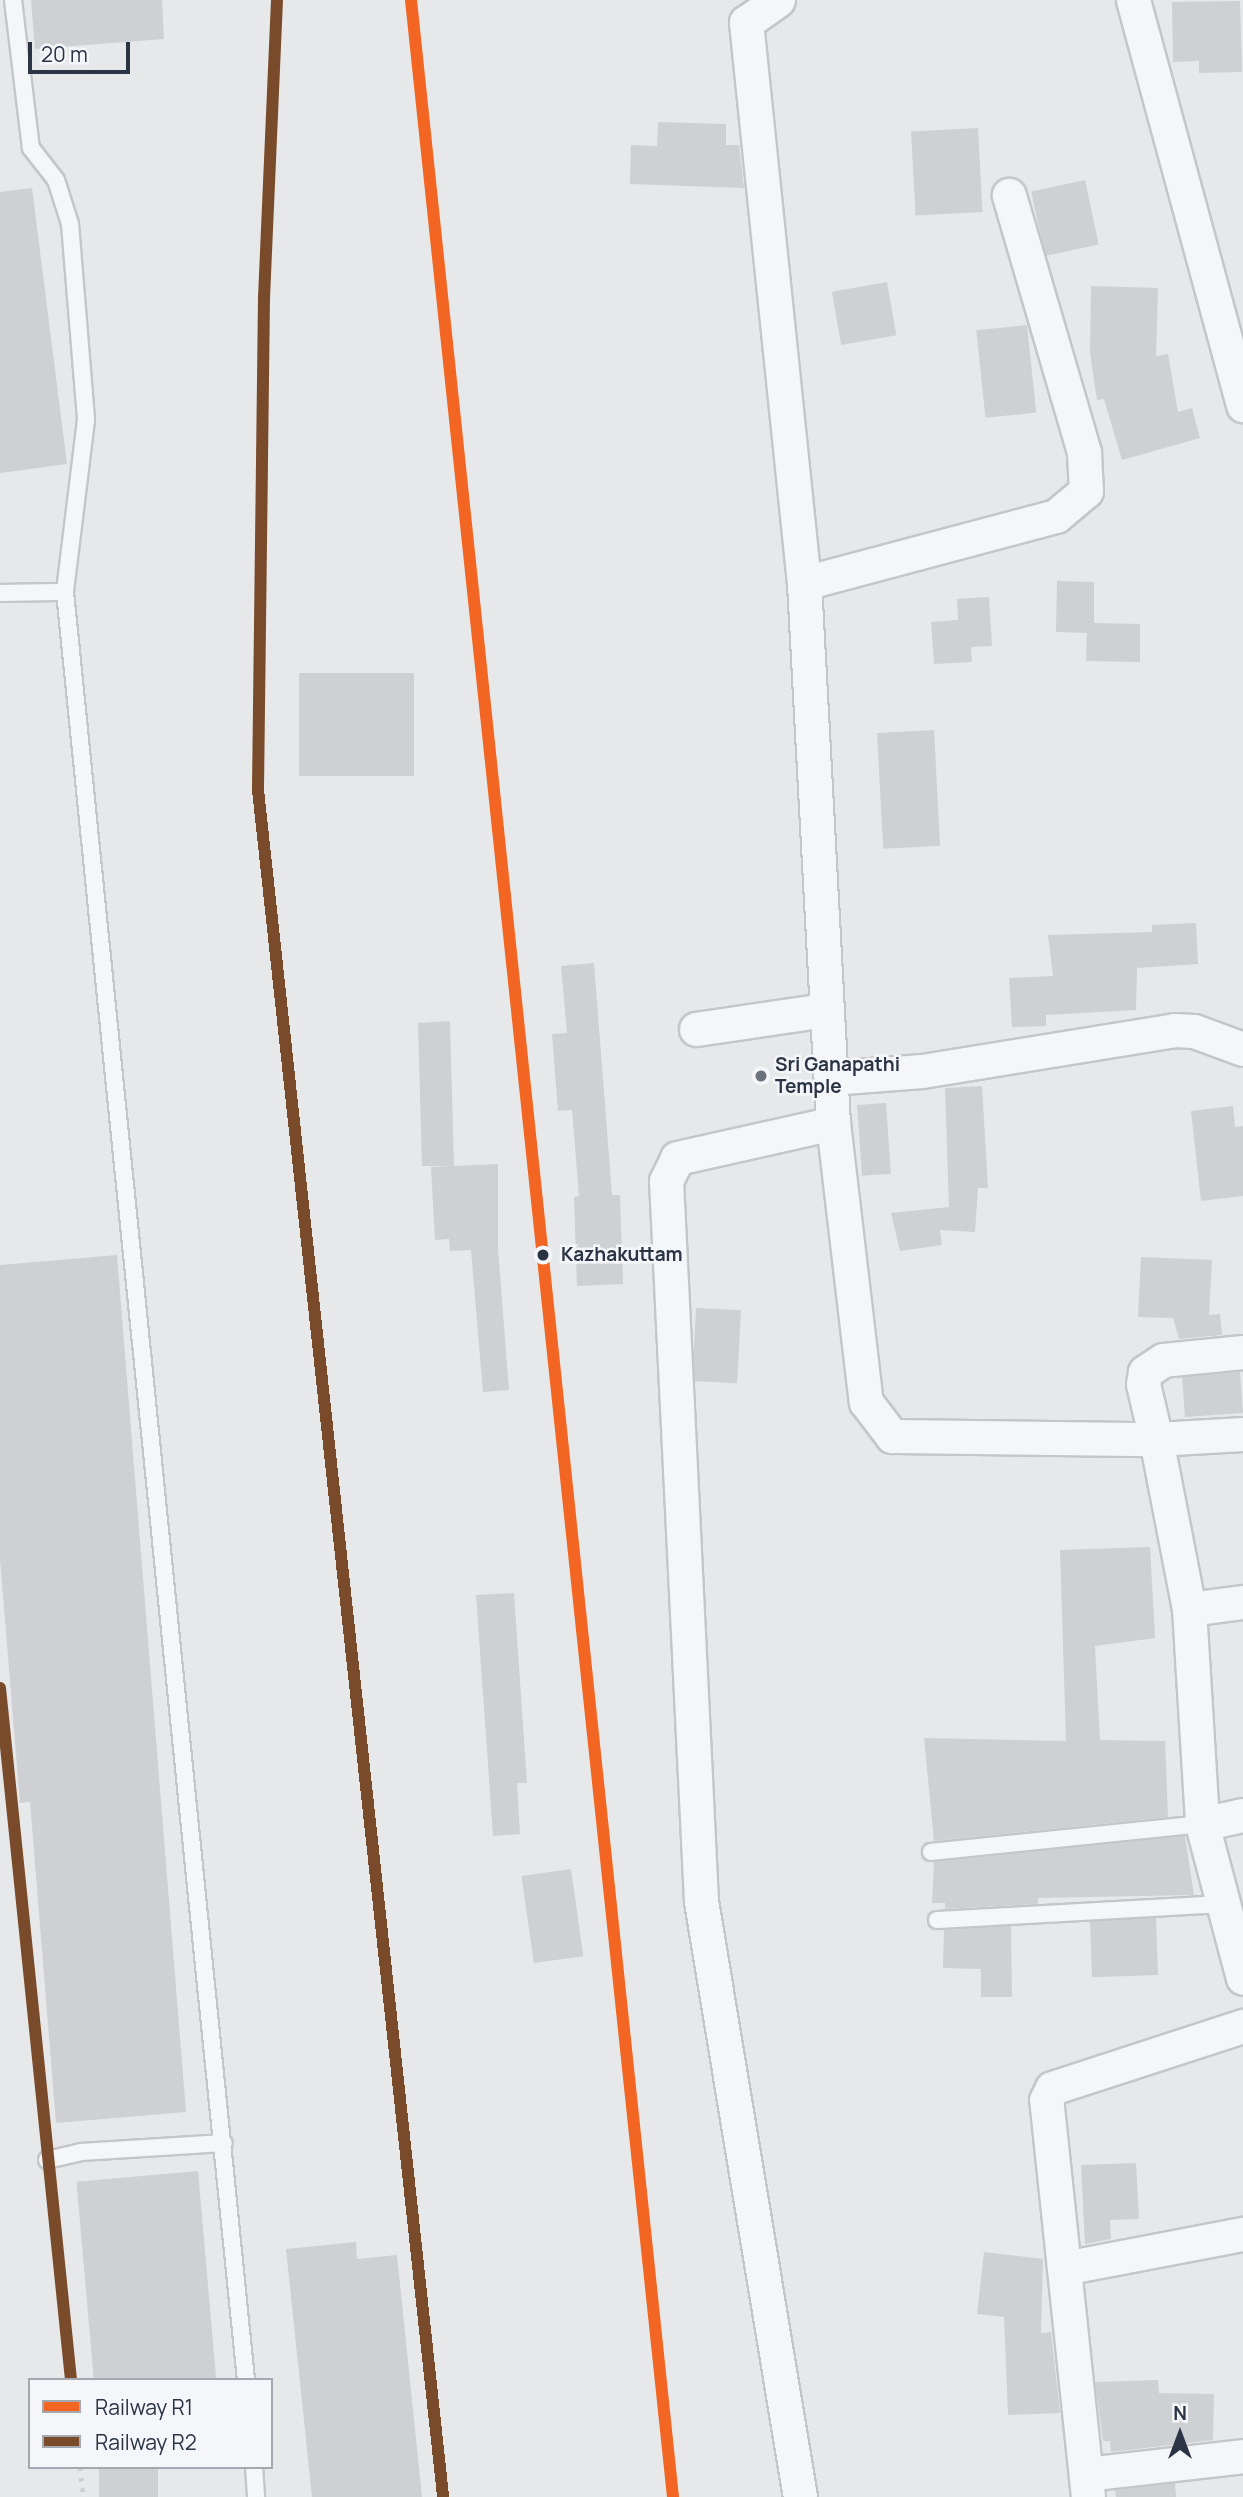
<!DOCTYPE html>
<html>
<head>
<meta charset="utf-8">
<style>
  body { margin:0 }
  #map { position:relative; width:1243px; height:2497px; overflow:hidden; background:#e6e8ea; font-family:Manrope,sans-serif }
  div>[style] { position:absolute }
  .building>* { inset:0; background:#ced0d3; transform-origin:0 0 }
  .roads { filter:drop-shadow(2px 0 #c4c6c8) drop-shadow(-2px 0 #c4c6c8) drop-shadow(0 2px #c4c6c8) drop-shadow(0 -2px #c4c6c8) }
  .service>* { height:16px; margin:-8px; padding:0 8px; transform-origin:8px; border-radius:8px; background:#f5f6f7 }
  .minor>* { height:33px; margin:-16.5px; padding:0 16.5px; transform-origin:16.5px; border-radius:16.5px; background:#f5f6f7 }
  .rail>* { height:5px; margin-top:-2.5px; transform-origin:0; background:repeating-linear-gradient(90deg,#cecfd2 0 3.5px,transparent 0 10.5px) }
  .rail-1>* { height:12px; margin:-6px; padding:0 6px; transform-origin:6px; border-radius:6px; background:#f26522 }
  .rail-2>* { height:12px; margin:-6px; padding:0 6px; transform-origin:6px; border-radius:6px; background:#7a4b2a }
  .dots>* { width:19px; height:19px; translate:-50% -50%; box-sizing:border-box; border:4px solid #f4f6f9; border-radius:50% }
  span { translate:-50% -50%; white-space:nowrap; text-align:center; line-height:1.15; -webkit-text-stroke:5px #f4f6f9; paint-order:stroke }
  .poi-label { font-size:19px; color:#2b3445; font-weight:700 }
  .left { translate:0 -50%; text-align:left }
  .stop-label { font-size:19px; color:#2b3445; font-weight:700 }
  .legend { position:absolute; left:28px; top:2378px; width:245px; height:91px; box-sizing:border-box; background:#f4f6f9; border:2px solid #a4a8b1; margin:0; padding:9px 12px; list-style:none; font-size:21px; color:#2b3445 }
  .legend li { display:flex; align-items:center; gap:14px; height:35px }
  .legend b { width:35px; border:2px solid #a4a8b1 }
  .north { position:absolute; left:1145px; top:2399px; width:70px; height:70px; -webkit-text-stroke:5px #f4f6f9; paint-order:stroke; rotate:0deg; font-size:19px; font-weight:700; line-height:28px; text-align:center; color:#2b3445 }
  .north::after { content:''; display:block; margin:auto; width:24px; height:32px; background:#2b3445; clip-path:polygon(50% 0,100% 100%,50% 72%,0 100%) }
  .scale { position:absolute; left:28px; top:42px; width:102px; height:32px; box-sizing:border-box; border:4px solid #2b3445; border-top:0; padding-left:9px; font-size:21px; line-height:24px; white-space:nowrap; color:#2b3445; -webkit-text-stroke:5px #f4f6f9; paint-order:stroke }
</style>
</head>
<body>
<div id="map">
  <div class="building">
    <i style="clip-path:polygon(31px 0,162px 0,164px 39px,35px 49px)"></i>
    <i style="clip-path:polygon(1240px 1px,1242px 72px,1199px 73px,1199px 61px,1173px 62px,1172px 2px)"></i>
    <i style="clip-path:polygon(658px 122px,726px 124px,726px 145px,739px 145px,744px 188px,630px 184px,631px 145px,657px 146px)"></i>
    <i style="left:978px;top:128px;width:84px;height:67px;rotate:87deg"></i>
    <i style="left:1085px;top:180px;width:66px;height:55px;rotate:78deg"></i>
    <i style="clip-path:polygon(32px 188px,67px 464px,0 473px,0 192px)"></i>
    <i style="left:887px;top:282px;width:54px;height:56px;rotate:80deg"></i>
    <i style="clip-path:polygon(1091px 286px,1158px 288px,1156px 356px,1168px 354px,1178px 412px,1192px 408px,1200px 438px,1122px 460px,1104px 399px,1097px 400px,1090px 353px)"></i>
    <i style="left:1027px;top:325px;width:88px;height:51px;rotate:84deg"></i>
    <i style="clip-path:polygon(1057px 581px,1094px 582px,1094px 623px,1140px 624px,1140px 662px,1086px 661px,1087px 633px,1056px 632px)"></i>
    <i style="clip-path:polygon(989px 597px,992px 646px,971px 647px,972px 662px,934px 664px,931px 622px,958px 620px,957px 599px)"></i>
    <i style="left:414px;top:673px;width:103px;height:115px;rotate:90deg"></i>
    <i style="left:934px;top:730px;width:116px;height:57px;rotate:87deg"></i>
    <i style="clip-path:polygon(1196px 923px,1198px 964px,1137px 968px,1136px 1010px,1046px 1015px,1046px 1026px,1012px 1027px,1009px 978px,1053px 976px,1048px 935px,1152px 932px,1152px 925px)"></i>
    <i style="clip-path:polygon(594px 963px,612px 1195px,620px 1195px,623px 1284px,577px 1286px,574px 1197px,579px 1196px,572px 1110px,558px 1111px,552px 1034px,567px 1033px,561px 966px)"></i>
    <i style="clip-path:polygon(450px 1021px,454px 1166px,498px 1164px,498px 1248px,509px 1390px,483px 1392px,471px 1250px,450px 1251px,449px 1239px,435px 1240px,431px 1167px,453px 1166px,422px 1166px,418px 1023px)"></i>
    <i style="clip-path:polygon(982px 1086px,988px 1188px,978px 1188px,975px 1232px,940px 1230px,942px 1245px,900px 1251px,891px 1213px,949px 1207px,945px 1088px)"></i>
    <i style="left:886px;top:1103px;width:71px;height:29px;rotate:86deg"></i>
    <i style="clip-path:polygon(1233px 1106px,1235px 1127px,1243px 1126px,1243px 1196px,1201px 1201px,1191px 1111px)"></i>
    <i style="clip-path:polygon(117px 1255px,186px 2112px,56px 2123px,30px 1802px,20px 1803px,0 1559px,0 1265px)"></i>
    <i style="clip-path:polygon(1141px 1257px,1212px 1260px,1209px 1315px,1220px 1314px,1222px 1335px,1179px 1339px,1173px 1318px,1138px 1317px)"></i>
    <i style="left:696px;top:1308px;width:45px;height:73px;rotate:3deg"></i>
    <i style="left:1240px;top:1372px;width:41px;height:58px;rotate:86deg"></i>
    <i style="clip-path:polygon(1150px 1547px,1155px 1638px,1095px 1646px,1100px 1740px,1165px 1741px,1168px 1817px,934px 1841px,924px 1738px,1066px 1741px,1060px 1550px)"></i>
    <i style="clip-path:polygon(514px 1593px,527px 1783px,517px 1783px,520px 1834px,493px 1836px,476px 1595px)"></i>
    <i style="clip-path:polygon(1185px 1836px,1194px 1895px,1038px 1898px,1038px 1904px,945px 1909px,945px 1903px,932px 1903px,934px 1862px)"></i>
    <i style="left:571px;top:1869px;width:88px;height:50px;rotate:82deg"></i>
    <i style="left:1156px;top:1918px;width:57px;height:66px;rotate:88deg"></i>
    <i style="clip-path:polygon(1011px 1926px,1012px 1997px,981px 1997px,981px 1969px,943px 1968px,944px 1930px)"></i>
    <i style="clip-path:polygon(1136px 2163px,1139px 2219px,1110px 2220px,1111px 2239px,1085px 2244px,1081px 2165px)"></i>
    <i style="left:198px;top:2171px;width:210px;height:122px;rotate:85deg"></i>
    <i style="clip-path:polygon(356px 2242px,357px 2259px,397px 2255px,422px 2497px,312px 2497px,286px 2249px)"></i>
    <i style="clip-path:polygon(984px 2252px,1043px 2259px,1041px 2333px,1051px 2332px,1060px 2413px,1008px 2415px,1004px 2317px,977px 2314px)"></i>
    <i style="clip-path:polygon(1158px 2380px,1159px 2393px,1214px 2394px,1213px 2440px,1111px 2452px,1110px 2441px,1103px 2441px,1095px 2382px)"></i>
    <i style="left:99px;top:2467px;width:59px;height:30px"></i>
    <i style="clip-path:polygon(1175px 2483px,1176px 2497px,1116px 2497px,1115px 2490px)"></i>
  </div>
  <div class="roads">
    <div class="service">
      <i style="left:13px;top:0;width:149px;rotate:83.1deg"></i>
      <i style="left:31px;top:148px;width:41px;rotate:52deg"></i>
      <i style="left:56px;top:180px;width:46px;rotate:72.3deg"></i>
      <i style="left:70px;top:224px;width:197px;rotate:85.3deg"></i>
      <i style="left:86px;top:420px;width:173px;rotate:97deg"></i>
      <i style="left:65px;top:592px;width:1797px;rotate:84.22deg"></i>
      <i style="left:0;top:593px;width:65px;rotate:-0.9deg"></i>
      <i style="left:931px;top:1852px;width:272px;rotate:-5.9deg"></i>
      <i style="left:937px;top:1920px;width:283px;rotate:-3.2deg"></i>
      <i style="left:47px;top:2160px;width:35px;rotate:-13deg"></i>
      <i style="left:81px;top:2152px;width:143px;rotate:-3.6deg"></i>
      <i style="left:254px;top:2467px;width:30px;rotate:86deg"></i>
    </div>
    <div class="minor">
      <i style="left:778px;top:0;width:39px;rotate:145deg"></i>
      <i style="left:746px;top:22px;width:564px;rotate:84.1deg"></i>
      <i style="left:804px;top:583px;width:541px;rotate:86.93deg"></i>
      <i style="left:833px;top:1123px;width:281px;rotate:83.3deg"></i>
      <i style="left:866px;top:1402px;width:43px;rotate:52.6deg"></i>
      <i style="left:892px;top:1436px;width:264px;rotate:0.7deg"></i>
      <i style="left:1156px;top:1439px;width:173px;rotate:79deg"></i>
      <i style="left:1189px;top:1609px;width:215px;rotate:86.5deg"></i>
      <i style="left:1202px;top:1824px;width:159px;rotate:75.1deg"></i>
      <i style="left:1133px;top:0;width:420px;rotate:74.8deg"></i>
      <i style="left:804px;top:583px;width:261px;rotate:-14.9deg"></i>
      <i style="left:1056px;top:516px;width:39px;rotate:-40deg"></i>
      <i style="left:1086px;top:491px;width:39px;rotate:-93deg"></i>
      <i style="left:1084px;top:452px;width:268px;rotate:-106.3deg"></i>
      <i style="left:696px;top:1029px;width:130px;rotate:-8.4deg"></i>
      <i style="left:831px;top:1078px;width:91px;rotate:-4.4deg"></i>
      <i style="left:922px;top:1071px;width:255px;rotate:-9.2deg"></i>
      <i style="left:1174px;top:1030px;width:20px;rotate:3deg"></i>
      <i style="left:1194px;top:1031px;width:52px;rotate:20.2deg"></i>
      <i style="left:1243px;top:1352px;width:80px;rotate:174.3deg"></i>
      <i style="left:1163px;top:1360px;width:22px;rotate:146deg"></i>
      <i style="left:1145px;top:1372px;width:12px;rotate:99deg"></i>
      <i style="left:1143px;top:1384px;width:57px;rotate:76.7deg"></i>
      <i style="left:1156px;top:1439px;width:87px;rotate:-3.3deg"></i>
      <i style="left:1189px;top:1609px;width:54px;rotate:-7.4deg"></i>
      <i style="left:1202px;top:1824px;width:42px;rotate:-12.4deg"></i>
      <i style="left:1064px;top:2268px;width:182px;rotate:-10.8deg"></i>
      <i style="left:1086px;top:2474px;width:158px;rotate:-6.5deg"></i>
      <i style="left:800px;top:2497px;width:604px;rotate:-99.43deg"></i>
      <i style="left:701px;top:1901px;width:721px;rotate:-92.78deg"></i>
      <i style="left:666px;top:1181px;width:25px;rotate:-64deg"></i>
      <i style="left:677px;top:1158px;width:160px;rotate:-12.6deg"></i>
      <i style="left:1088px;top:2497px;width:399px;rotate:-96deg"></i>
      <i style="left:1046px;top:2100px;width:13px;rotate:-63deg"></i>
      <i style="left:1052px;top:2088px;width:201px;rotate:-18deg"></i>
    </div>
  </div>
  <div class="rail">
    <i style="left:277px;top:0;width:297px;rotate:92.5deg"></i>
    <i style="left:264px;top:297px;width:493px;rotate:90.7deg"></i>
    <i style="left:258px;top:790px;width:1717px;rotate:83.81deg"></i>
    <i style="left:0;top:1688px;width:696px;rotate:84.14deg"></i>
    <i style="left:80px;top:2467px;width:30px;rotate:84deg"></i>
  </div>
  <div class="rail-1">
    <i style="left:411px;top:0;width:2511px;rotate:84.01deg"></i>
  </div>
  <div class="rail-2">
    <i style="left:277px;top:0;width:297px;rotate:92.5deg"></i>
    <i style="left:264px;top:297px;width:493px;rotate:90.7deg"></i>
    <i style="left:258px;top:790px;width:1717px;rotate:83.81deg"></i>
    <i style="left:0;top:1688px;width:696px;rotate:84.14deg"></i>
  </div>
  <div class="dots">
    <i style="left:761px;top:1076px;background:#6c737f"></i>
    <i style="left:543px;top:1255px;background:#2b3445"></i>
  </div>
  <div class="poi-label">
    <span class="left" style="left:775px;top:1076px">Sri Ganapathi<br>Temple</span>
  </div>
  <div class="stop-label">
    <span class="left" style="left:561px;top:1255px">Kazhakuttam</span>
  </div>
  <ul class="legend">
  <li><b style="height:9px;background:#f26522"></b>Railway R1</li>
  <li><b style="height:9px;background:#7a4b2a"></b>Railway R2</li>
  </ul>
  <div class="north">N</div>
  <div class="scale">20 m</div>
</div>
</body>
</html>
